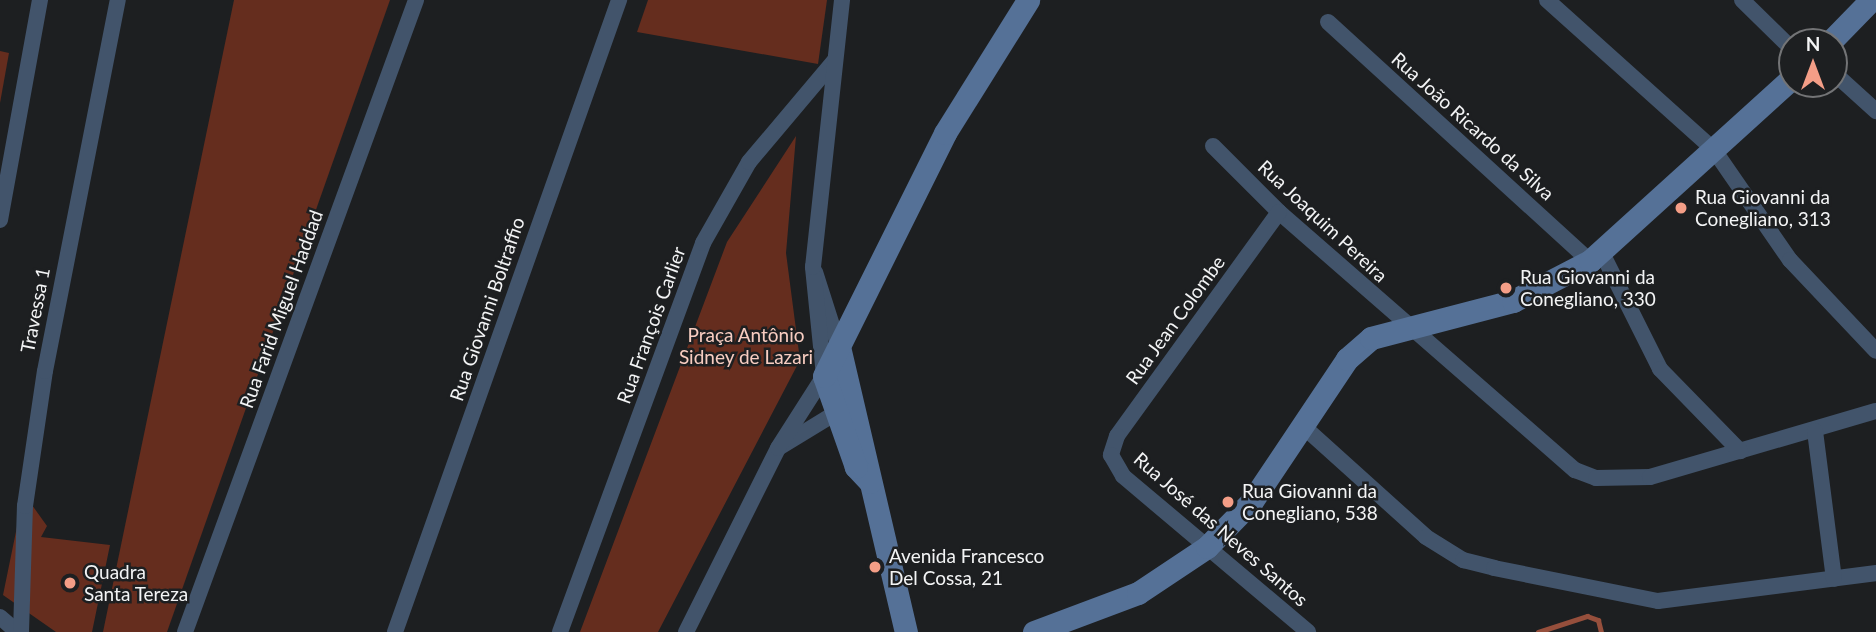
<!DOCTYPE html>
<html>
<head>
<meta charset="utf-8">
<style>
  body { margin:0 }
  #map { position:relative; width:1876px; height:632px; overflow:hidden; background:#1d1f21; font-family:Lato,sans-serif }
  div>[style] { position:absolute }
  .green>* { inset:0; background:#652d1e }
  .stream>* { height:5px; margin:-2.5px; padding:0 2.5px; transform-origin:2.5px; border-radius:2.5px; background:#964f3c }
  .street>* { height:16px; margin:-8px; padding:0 8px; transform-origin:8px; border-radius:8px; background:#42546b }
  .secondary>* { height:23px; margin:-11.5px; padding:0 11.5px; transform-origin:11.5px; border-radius:11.5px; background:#557197 }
  .dots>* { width:19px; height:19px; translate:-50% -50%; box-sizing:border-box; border:4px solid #1d1f21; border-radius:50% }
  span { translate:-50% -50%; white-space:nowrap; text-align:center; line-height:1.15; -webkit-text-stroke:5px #1d1f21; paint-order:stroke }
  .street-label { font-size:19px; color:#f3f4f5 }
  .poi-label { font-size:19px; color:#f3f4f5 }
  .left { translate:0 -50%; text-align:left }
  .park-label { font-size:19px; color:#f8cdc1 }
  .north { position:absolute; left:1778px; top:28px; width:70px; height:70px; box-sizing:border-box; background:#1d1f21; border:2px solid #737476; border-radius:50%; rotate:0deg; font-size:19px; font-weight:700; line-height:28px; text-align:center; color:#f3f4f5 }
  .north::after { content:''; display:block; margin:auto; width:24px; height:32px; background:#f49e87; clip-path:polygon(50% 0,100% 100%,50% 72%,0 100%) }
</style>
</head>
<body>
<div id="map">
  <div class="green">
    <i style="clip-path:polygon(234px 0,390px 0,167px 632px,103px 632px)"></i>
    <i style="clip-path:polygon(648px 0,827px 0,818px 64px,637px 32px)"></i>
    <i style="clip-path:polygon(0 51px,9px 53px,0 103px)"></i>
    <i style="clip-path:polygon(796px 136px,786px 253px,800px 360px,658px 632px,580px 632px,727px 242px)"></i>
    <i style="clip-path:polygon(32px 505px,47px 526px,41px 537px,110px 545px,92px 632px,56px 632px,3px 595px,20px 512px)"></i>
  </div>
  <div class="stream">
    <i style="left:1538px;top:632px;width:52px;rotate:-18.1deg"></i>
    <i style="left:1587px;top:616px;width:12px;rotate:20deg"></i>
    <i style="left:1598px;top:620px;width:12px;rotate:76deg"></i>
  </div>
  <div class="street">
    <i style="left:1547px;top:0;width:224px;rotate:41.9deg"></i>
    <i style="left:1714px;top:150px;width:134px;rotate:55.4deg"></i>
    <i style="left:1790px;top:260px;width:125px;rotate:46.6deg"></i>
    <i style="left:1742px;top:0;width:70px;rotate:44.4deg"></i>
    <i style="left:1328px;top:22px;width:355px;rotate:42.4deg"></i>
    <i style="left:1834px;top:73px;width:57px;rotate:42.1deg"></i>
    <i style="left:1213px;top:146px;width:93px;rotate:45deg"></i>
    <i style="left:1279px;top:212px;width:393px;rotate:41.1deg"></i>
    <i style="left:1575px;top:470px;width:22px;rotate:21deg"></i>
    <i style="left:1596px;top:478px;width:54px;rotate:-1.1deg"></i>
    <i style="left:1650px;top:477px;width:235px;rotate:-16.3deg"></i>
    <i style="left:1279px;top:212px;width:276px;rotate:125.9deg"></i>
    <i style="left:1117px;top:436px;width:20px;rotate:108deg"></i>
    <i style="left:1111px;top:455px;width:24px;rotate:60deg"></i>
    <i style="left:1123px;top:476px;width:242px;rotate:40.1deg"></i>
    <i style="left:0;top:220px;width:224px;rotate:-79.7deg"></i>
    <i style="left:1602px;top:253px;width:130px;rotate:63.4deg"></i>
    <i style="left:1660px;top:369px;width:115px;rotate:45.7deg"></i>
    <i style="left:815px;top:272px;width:79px;rotate:72.3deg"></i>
    <i style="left:1304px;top:427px;width:164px;rotate:42deg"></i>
    <i style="left:1426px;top:537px;width:44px;rotate:31.9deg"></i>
    <i style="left:1463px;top:560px;width:32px;rotate:14deg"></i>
    <i style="left:1494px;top:568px;width:167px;rotate:11.4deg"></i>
    <i style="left:1658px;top:601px;width:220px;rotate:-7.3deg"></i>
    <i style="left:1815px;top:431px;width:149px;rotate:82.7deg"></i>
    <i style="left:780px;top:447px;width:75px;rotate:-31.4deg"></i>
    <i style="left:0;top:617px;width:23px;rotate:41deg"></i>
    <i style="left:21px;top:632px;width:126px;rotate:-88.2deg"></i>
    <i style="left:25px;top:506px;width:136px;rotate:-81.6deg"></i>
    <i style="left:45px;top:371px;width:378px;rotate:-78.9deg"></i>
    <i style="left:185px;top:632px;width:673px;rotate:-69.92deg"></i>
    <i style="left:395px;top:632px;width:671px;rotate:-70.48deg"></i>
    <i style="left:560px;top:632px;width:414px;rotate:-69.8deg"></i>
    <i style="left:703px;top:243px;width:93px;rotate:-60.4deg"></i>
    <i style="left:749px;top:162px;width:132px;rotate:-49.9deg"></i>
    <i style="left:686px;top:632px;width:206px;rotate:-63.4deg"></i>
    <i style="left:778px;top:448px;width:85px;rotate:-57.4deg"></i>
    <i style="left:824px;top:376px;width:110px;rotate:-95.8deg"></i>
    <i style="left:813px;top:267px;width:269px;rotate:-83.8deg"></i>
  </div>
  <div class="secondary">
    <i style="left:1830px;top:42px;width:59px;rotate:-45.7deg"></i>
    <i style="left:840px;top:351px;width:289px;rotate:76.8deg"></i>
    <i style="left:870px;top:482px;width:21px;rotate:-133deg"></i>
    <i style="left:856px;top:467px;width:96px;rotate:-109.4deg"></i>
    <i style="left:824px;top:376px;width:271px;rotate:-63.5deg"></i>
    <i style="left:945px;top:133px;width:157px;rotate:-58deg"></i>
    <i style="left:1034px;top:632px;width:111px;rotate:-20.6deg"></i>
    <i style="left:1138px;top:593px;width:83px;rotate:-33.7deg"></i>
    <i style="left:1207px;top:547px;width:64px;rotate:-45.6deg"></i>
    <i style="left:1252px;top:501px;width:171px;rotate:-56.2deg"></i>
    <i style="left:1347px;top:359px;width:32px;rotate:-41deg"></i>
    <i style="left:1371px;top:338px;width:147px;rotate:-14.6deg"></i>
    <i style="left:1513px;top:301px;width:87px;rotate:-27.5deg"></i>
    <i style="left:1590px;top:261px;width:273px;rotate:-42.2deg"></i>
  </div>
  <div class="dots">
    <i style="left:1681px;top:208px;background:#f49e87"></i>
    <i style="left:1506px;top:288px;background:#f49e87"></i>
    <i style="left:1228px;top:502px;background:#f49e87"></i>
    <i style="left:875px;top:567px;background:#f49e87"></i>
    <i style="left:70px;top:583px;background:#f49e87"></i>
  </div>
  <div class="street-label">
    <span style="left:1473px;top:126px;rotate:42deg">Rua João Ricardo da Silva</span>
    <span style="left:1323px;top:221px;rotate:43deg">Rua Joaquim Pereira</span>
    <span style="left:281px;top:309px;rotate:-70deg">Rua Farid Miguel Haddad</span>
    <span style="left:487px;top:309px;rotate:-71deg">Rua Giovanni Boltraffio</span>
    <span style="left:35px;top:310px;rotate:-79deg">Travessa 1</span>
    <span style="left:1175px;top:320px;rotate:-54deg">Rua Jean Colombe</span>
    <span style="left:651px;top:325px;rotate:-70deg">Rua François Carlier</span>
    <span style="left:1221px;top:529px;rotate:41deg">Rua José das Neves Santos</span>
  </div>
  <div class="poi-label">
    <span class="left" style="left:1695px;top:208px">Rua Giovanni da<br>Conegliano, 313</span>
    <span class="left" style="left:1520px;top:288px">Rua Giovanni da<br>Conegliano, 330</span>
    <span class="left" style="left:1242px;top:502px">Rua Giovanni da<br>Conegliano, 538</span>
    <span class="left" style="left:889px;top:567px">Avenida Francesco<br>Del Cossa, 21</span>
    <span class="left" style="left:84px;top:583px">Quadra<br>Santa Tereza</span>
  </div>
  <div class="park-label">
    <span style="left:746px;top:346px">Praça Antônio<br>Sidney de Lazari</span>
  </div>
  <div class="north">N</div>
</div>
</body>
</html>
